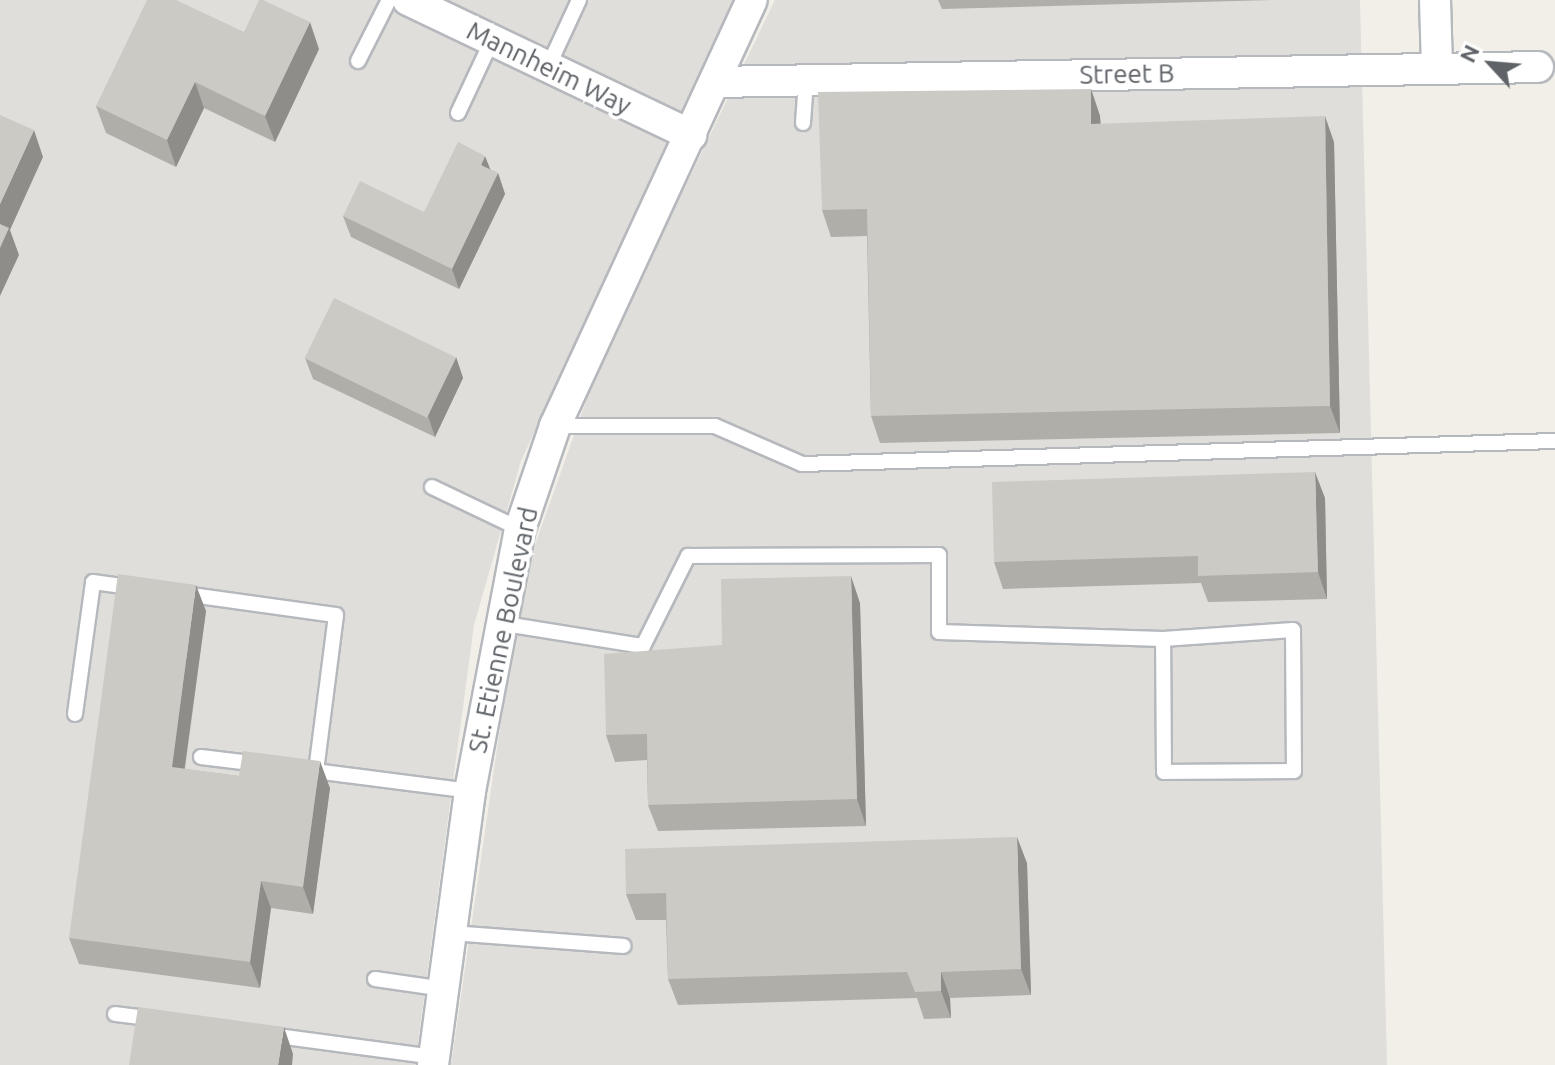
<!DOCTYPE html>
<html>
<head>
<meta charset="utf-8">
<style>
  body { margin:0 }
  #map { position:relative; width:1555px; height:1065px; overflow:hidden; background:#f1efe8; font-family:Ubuntu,sans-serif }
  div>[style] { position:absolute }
  .industrial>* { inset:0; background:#e0deda }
  .roads { filter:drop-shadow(2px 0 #b5b8bc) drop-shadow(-2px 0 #b5b8bc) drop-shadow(0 2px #b5b8bc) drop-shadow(0 -2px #b5b8bc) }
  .service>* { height:14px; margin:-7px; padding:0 7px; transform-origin:7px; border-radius:7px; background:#fff }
  .minor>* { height:30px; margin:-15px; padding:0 15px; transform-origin:15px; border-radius:15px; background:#fff }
  .wall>* { inset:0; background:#afaea9 }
  .shaded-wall>* { inset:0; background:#8f8d8a }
  .building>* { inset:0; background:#cccac5; transform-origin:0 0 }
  span { translate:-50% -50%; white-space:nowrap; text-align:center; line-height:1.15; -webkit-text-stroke:7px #fff; paint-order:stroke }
  .street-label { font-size:26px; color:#5f6368 }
  .north { position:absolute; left:1451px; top:24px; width:80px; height:80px; -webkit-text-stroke:6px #fff; paint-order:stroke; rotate:296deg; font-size:22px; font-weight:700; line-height:32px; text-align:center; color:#5f6368 }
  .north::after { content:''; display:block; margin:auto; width:28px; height:36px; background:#5f6368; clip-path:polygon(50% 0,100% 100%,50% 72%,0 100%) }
</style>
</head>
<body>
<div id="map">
  <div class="industrial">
    <i style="clip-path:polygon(0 0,734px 0,521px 461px,474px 625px,415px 1065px,0 1065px)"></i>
    <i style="clip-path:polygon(775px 0,1360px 0,1387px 1065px,451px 1065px,521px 584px,598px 368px)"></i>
  </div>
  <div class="roads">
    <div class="service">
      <i style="left:358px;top:61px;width:68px;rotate:-63.1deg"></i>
      <i style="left:548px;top:67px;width:74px;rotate:-65.2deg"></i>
      <i style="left:458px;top:113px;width:81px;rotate:-65deg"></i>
      <i style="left:803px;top:123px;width:43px;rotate:-86deg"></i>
      <i style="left:555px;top:426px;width:160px"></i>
      <i style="left:715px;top:426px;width:95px;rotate:23.6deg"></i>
      <i style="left:802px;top:464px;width:753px;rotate:-1.75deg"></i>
      <i style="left:432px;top:487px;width:98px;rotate:25.5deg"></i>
      <i style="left:184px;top:594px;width:153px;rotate:7.9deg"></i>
      <i style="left:336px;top:615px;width:157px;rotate:97.3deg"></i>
      <i style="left:499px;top:623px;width:146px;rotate:9.1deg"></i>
      <i style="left:643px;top:646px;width:101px;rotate:-63.4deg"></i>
      <i style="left:688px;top:556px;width:251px;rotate:-0.2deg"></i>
      <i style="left:939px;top:555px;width:77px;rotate:90deg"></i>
      <i style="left:939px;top:632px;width:224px;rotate:1.8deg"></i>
      <i style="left:1163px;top:639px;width:130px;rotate:-4deg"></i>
      <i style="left:1293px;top:630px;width:141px;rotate:89.6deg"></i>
      <i style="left:1294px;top:771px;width:130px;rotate:179.6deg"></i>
      <i style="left:1164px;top:772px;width:133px;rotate:-90.4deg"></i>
      <i style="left:75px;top:714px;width:133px;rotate:-82.2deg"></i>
      <i style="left:93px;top:582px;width:43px;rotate:7.9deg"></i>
      <i style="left:201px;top:757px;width:58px;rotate:6.9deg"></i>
      <i style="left:307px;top:770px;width:164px;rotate:7.3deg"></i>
      <i style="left:452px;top:933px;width:172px;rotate:4.3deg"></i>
      <i style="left:375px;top:979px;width:70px;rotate:8.2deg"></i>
      <i style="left:115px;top:1014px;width:39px;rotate:7deg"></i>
      <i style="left:270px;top:1035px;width:165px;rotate:7.6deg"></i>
    </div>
    <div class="minor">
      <i style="left:408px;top:0;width:314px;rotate:25.5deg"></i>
      <i style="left:1435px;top:0;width:68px;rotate:88.3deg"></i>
      <i style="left:715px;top:82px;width:823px;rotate:-1.04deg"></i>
      <i style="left:433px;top:1065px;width:276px;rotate:-82.3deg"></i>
      <i style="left:470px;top:791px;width:267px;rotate:-79.2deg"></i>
      <i style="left:520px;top:529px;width:109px;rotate:-71.2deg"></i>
      <i style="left:555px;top:426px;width:469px;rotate:-65.2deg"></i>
    </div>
  </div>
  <div class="wall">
    <i style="clip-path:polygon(938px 0,1273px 0,942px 9px)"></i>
    <i style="clip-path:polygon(244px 32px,319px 49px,275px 142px,204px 108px,176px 167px,106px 133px,96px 106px)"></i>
    <i style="clip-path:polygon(1091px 89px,1100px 116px,1101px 124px,1334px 142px,1340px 433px,880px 443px,871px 416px,867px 236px,831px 237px,822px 210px)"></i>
    <i style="clip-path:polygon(491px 170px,498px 173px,505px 194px,459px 289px,351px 237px,343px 216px,424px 212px)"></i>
    <i style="clip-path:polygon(456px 357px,463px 378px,435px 437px,313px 379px,305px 358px)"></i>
    <i style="clip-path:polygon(1325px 498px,1327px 599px,1208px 602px,1201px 583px,1003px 589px,994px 562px)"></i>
    <i style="clip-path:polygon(860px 603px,866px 826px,658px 831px,648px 805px,647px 760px,615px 762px,606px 735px,722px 645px)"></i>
    <i style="clip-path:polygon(206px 611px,185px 769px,330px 788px,313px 914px,271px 908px,260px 988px,79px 964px,69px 938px)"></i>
    <i style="clip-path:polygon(1027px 863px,1031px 995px,950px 998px,951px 1018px,924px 1019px,917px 998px,678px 1005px,668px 979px,666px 920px,636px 920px,626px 894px)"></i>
  </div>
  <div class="shaded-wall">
    <i style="clip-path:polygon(310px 22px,319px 49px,275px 142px,265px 116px)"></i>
    <i style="clip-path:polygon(195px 82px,204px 108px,176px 167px,167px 140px)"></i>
    <i style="clip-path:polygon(1091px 89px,1100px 116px,1101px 151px,1091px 124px)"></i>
    <i style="clip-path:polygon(1325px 116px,1334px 142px,1340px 433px,1330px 406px)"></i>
    <i style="clip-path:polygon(34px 130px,43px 157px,10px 230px,19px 255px,0 296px,0 204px)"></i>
    <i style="clip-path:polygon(485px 156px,493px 176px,481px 165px)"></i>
    <i style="clip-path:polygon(498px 173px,505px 194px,459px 289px,452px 269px)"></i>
    <i style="clip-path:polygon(456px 357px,463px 378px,435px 437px,428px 416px)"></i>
    <i style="clip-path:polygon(1315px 472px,1325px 498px,1327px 599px,1318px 572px)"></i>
    <i style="clip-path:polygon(851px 576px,860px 603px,866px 826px,857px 799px)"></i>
    <i style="clip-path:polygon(196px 585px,206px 611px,181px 793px,172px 767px)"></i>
    <i style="clip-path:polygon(320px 761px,330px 788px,313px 914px,303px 887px)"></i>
    <i style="clip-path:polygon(1017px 837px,1027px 863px,1031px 995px,1021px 969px)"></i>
    <i style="clip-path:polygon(261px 881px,271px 908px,260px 988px,250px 962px)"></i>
    <i style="clip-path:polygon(941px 972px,950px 998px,951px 1018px,941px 991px)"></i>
    <i style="clip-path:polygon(284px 1027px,293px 1054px,292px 1065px,278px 1065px)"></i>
  </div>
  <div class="building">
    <i style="clip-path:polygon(147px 0,176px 0,244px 32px,259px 0,263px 0,310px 22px,265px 116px,195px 82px,167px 140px,96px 106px)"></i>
    <i style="clip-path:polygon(1091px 89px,1091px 124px,1325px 116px,1330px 406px,871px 416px,867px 209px,822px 210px,818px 92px)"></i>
    <i style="clip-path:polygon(0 115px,34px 130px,0 204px)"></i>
    <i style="clip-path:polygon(458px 142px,485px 156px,481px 165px,498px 173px,452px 269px,343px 216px,360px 181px,424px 212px)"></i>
    <i style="clip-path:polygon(0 224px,9px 228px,0 248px)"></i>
    <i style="left:334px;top:298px;width:136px;height:67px;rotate:26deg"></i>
    <i style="clip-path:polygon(1315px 472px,1318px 572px,1198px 576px,1198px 556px,994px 562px,992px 482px)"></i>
    <i style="clip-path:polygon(118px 574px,196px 585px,172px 767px,239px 776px,243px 751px,320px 761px,303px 887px,261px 881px,250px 962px,69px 938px)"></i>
    <i style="clip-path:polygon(851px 576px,857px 799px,648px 805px,647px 734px,606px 735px,604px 654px,722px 645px,721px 579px)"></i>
    <i style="clip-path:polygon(1017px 837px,1021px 969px,941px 972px,941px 991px,915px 992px,907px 972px,668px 979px,666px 893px,626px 894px,625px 849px)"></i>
    <i style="clip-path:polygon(138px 1007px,284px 1027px,278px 1065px,129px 1065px)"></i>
  </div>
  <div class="street-label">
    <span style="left:549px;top:68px;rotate:26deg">Mannheim Way</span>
    <span style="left:1127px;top:74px;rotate:-1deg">Street B</span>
    <span style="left:503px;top:630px;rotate:-78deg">St. Etienne Boulevard</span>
  </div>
  <div class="north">N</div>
</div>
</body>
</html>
